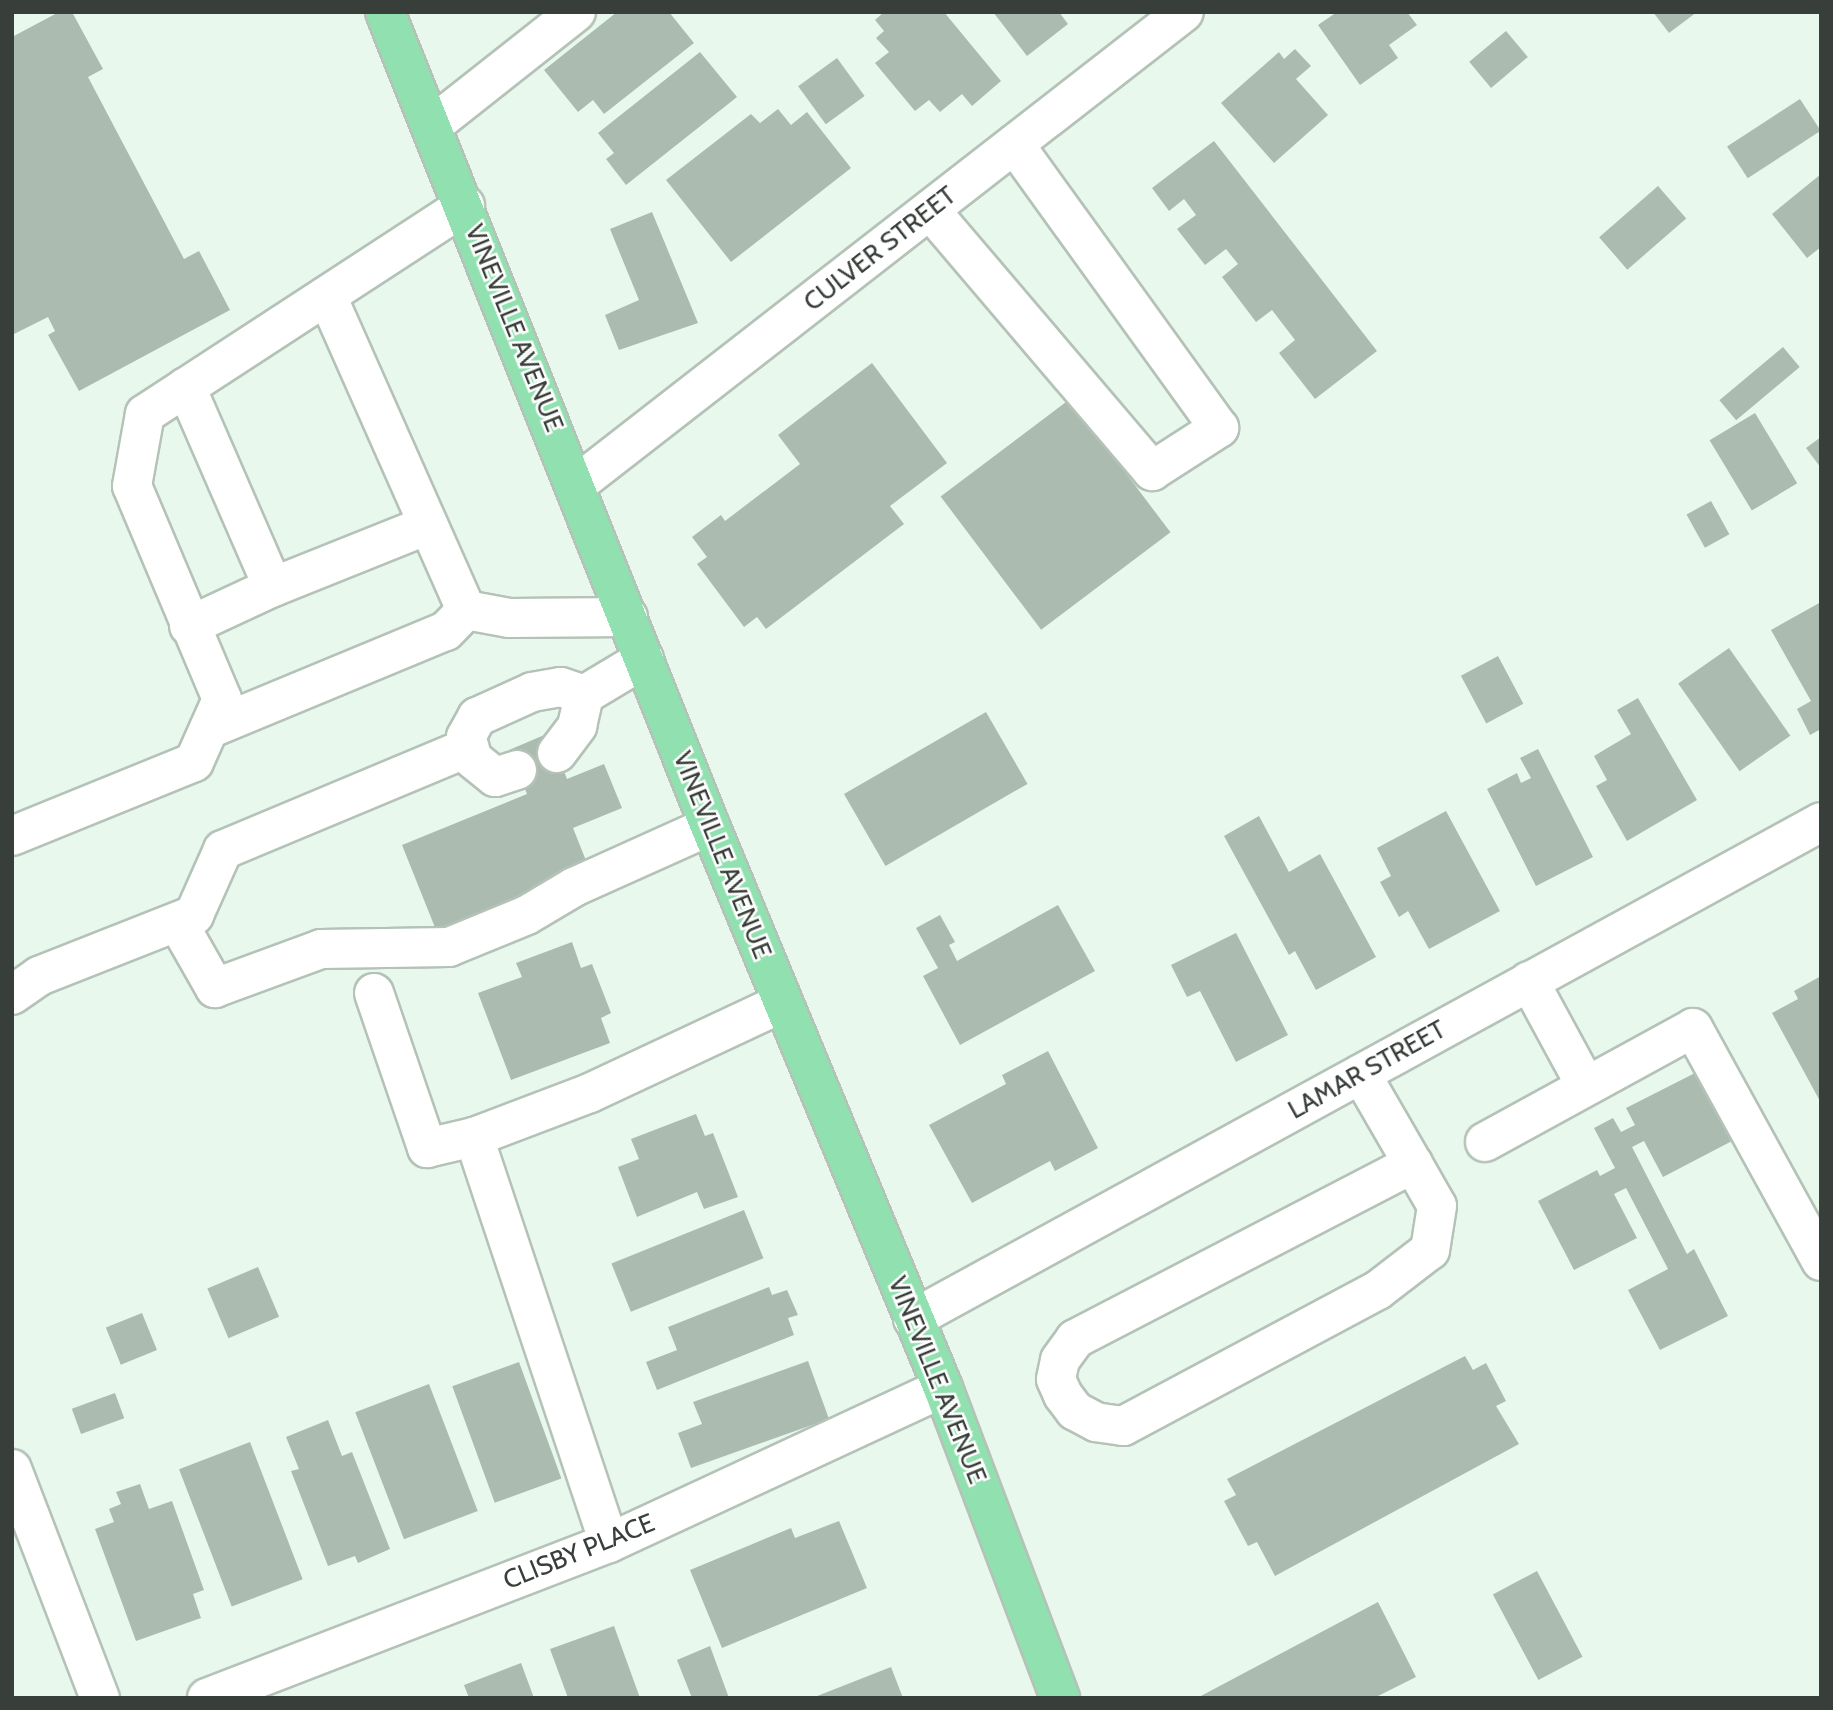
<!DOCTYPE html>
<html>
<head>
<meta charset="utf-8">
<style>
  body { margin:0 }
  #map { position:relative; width:1833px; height:1710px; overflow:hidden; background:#e9f8ed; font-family:Cabin,sans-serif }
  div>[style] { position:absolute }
  .building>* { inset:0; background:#acbbb0; transform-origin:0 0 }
  .roads { filter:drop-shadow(2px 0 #b4c2b7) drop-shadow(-2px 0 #b4c2b7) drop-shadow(0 2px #b4c2b7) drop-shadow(0 -2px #b4c2b7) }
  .minor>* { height:38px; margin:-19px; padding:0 19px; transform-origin:19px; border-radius:19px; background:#fff }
  .major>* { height:38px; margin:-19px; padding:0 19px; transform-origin:19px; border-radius:19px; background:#91e0b0 }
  span { translate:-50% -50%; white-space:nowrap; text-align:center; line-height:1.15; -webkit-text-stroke:5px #fff; paint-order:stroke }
  .street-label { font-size:26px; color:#383e39 }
  .frame { position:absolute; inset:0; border:14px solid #383e39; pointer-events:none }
</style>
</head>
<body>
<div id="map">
  <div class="building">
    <i style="clip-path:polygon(59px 12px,72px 12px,103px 69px,88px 77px,184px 259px,199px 251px,230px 310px,79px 391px,48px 335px,55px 331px,48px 317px,12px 335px,12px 37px)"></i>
    <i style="clip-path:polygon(617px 12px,669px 12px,694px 43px,604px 114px,593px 100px,578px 112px,544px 70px)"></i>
    <i style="clip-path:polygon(884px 12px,944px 12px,1001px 81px,972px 106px,962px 94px,940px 112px,929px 100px,915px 111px,875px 63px,889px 52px,876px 38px,884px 31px,875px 20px)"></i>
    <i style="clip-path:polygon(993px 12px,1059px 12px,1068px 24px,1027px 56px)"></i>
    <i style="clip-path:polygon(1337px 12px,1407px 12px,1417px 25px,1389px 45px,1398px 58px,1360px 85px,1318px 25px)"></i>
    <i style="clip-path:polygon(1653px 12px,1697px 12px,1669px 33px)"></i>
    <i style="left:1506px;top:31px;width:34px;height:48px;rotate:50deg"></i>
    <i style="clip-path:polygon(1295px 49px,1311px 66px,1296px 79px,1328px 115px,1274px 163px,1221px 103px,1279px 52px,1284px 59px)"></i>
    <i style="clip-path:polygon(700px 52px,737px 97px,626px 185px,606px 159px,614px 153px,598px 133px)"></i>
    <i style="left:837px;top:58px;width:47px;height:48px;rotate:54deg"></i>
    <i style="left:1800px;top:99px;width:38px;height:87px;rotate:57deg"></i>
    <i style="clip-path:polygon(778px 109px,791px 125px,807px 112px,851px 168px,731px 262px,666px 180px,751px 114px,760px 123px)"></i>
    <i style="clip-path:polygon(1214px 141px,1377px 351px,1315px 399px,1279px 353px,1295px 340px,1272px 310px,1256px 322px,1222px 277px,1238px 264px,1226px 249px,1205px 265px,1177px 229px,1196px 215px,1184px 199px,1169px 211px,1152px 188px)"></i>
    <i style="clip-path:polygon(1821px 174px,1821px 247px,1807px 258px,1772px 214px)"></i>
    <i style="left:1658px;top:186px;width:43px;height:78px;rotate:49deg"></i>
    <i style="clip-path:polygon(652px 212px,698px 323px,619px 350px,605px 315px,639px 300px,610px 229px)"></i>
    <i style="left:1783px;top:347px;width:26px;height:83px;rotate:50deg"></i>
    <i style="clip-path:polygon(872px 363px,947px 463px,890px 506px,904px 524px,766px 629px,757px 617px,744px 627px,697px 564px,707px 557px,692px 537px,721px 515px,725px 521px,800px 464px,778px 435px)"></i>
    <i style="left:1070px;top:399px;width:167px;height:162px;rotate:53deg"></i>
    <i style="left:1755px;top:413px;width:82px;height:53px;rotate:59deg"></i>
    <i style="clip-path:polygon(1821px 437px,1821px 468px,1806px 448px)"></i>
    <i style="left:1711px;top:501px;width:38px;height:28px;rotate:61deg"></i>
    <i style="clip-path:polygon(1821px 602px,1821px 729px,1810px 735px,1797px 709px,1811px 701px,1771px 630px)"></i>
    <i style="left:1729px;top:648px;width:107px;height:62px;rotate:55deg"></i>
    <i style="left:1498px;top:656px;width:54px;height:42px;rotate:62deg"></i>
    <i style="clip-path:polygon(1638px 698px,1697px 800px,1627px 841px,1596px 786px,1607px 780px,1594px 756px,1631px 734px,1617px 710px)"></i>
    <i style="left:986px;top:712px;width:83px;height:164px;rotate:60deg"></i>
    <i style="clip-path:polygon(549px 733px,567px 779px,604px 764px,622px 808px,573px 828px,589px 868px,519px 896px,526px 913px,449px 945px,442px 928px,436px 930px,402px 845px,527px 794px,509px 750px)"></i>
    <i style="clip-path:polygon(1538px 749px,1593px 857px,1536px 886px,1487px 789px,1517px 773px,1521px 783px,1531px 778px,1520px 758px)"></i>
    <i style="clip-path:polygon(1446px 811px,1500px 911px,1429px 949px,1408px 911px,1399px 917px,1380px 882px,1391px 876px,1377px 848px)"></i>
    <i style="clip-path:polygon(1259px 816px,1289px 872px,1320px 854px,1376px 957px,1316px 990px,1295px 951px,1289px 955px,1224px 836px)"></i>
    <i style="clip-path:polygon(1058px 905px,1095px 971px,960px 1045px,923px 976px,938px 968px,916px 928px,940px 915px,955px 942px,949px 945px,957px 961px)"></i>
    <i style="clip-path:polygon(1236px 933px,1288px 1035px,1236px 1062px,1200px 991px,1187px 997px,1171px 965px)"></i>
    <i style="clip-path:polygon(572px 942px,581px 968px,592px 964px,611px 1013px,601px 1018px,610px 1043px,511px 1080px,478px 993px,522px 977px,516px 963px)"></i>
    <i style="clip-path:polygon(1821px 976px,1821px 1103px,1772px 1013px,1798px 999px,1794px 991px)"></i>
    <i style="clip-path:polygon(1048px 1051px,1098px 1148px,1055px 1171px,1050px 1161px,972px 1203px,929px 1125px,1006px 1084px,1002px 1075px)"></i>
    <i style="clip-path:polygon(1697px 1072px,1732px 1141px,1663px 1177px,1644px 1141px,1632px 1147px,1687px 1254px,1694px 1249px,1728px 1316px,1660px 1350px,1628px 1290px,1668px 1269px,1626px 1188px,1614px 1194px,1637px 1238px,1574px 1270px,1538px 1201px,1597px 1170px,1600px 1176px,1615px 1168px,1594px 1128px,1613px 1118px,1621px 1132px,1635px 1125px,1626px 1108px)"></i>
    <i style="clip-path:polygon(696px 1114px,705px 1136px,713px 1133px,738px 1197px,704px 1209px,697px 1192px,637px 1217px,618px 1167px,639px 1159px,631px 1139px)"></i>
    <i style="left:744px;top:1210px;width:52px;height:143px;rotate:68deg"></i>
    <i style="left:258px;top:1267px;width:54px;height:55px;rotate:67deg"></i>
    <i style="clip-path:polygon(769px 1287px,772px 1295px,787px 1290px,798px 1315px,788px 1318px,794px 1335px,657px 1390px,646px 1362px,677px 1350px,668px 1327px)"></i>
    <i style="left:142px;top:1313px;width:40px;height:39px;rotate:68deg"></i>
    <i style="clip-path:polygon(1465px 1356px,1473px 1370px,1486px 1363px,1506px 1401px,1496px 1406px,1519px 1444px,1275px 1576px,1257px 1542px,1248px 1546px,1224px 1501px,1236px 1495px,1227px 1479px)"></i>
    <i style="clip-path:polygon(808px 1361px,829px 1419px,691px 1468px,678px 1433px,702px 1424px,693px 1402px)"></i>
    <i style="left:519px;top:1362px;width:124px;height:71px;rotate:70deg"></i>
    <i style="left:429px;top:1384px;width:136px;height:79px;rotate:69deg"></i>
    <i style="left:115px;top:1393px;width:27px;height:46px;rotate:70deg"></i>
    <i style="clip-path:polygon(328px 1420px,342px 1456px,352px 1452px,390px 1549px,358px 1563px,355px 1556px,328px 1566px,291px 1471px,299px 1469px,286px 1437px)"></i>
    <i style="left:250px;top:1442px;width:147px;height:76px;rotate:69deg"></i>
    <i style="clip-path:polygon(140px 1484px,149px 1509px,172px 1501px,204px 1590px,193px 1594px,201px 1618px,136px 1641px,95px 1529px,114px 1522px,109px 1509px,121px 1504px,116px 1492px)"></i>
    <i style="clip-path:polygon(839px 1521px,867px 1588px,722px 1648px,690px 1570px,791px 1528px,795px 1538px)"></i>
    <i style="left:1537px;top:1571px;width:97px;height:50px;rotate:62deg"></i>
    <i style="clip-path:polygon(1378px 1602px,1416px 1677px,1374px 1698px,1197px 1698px)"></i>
    <i style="clip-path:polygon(614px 1626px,640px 1698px,568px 1698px,550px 1649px)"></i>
    <i style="clip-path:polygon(710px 1646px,729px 1698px,692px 1698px,677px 1660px)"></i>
    <i style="clip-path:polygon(521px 1663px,534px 1698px,469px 1698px,464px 1685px)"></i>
    <i style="clip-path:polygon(891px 1667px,903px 1698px,812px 1698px)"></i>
  </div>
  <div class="roads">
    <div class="minor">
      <i style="left:433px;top:125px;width:182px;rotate:-38.3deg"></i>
      <i style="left:930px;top:210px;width:343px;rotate:49.6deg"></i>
      <i style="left:1152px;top:471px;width:80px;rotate:-32.7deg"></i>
      <i style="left:1219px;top:428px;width:350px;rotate:-125.8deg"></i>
      <i style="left:327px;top:296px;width:343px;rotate:66.1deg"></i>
      <i style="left:466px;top:610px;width:44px;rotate:10.5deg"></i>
      <i style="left:509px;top:618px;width:119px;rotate:-0.5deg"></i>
      <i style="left:186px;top:387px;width:218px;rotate:66.5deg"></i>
      <i style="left:273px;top:587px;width:167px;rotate:-21.8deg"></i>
      <i style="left:576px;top:485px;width:770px;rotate:-37.88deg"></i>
      <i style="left:189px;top:626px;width:93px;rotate:-24.9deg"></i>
      <i style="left:209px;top:729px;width:256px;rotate:-22.5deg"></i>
      <i style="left:446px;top:631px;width:29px;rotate:-46deg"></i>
      <i style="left:557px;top:753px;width:34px;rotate:-53deg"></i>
      <i style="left:577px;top:726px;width:32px;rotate:-77deg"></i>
      <i style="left:584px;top:695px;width:70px;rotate:-31deg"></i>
      <i style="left:517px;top:770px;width:23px;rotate:162deg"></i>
      <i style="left:495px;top:777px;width:28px;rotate:-141deg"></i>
      <i style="left:473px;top:759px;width:23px;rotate:-108deg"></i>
      <i style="left:466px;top:737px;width:23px;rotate:-61deg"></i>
      <i style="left:477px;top:717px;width:60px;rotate:-24.4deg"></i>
      <i style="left:532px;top:692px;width:29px;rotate:-10deg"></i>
      <i style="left:561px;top:687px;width:24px;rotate:19deg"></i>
      <i style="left:12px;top:836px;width:196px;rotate:-22.1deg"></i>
      <i style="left:194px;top:762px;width:69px;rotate:-66deg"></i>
      <i style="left:222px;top:699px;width:231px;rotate:-112.9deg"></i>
      <i style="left:132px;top:486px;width:73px;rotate:-79.8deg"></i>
      <i style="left:145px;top:414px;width:382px;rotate:-33.1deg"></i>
      <i style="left:178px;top:923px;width:75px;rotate:60.4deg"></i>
      <i style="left:215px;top:988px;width:113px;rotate:-20.2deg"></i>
      <i style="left:321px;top:949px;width:128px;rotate:-0.9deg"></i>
      <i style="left:449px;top:947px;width:84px;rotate:-22.3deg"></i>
      <i style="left:527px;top:915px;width:55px;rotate:-30.8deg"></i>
      <i style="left:574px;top:887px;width:149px;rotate:-24.2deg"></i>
      <i style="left:1529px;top:981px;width:119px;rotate:61.5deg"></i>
      <i style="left:374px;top:993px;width:164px;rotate:71.1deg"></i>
      <i style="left:427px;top:1148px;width:48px;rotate:-13.2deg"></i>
      <i style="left:12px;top:995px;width:33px;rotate:-35deg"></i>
      <i style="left:39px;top:976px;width:167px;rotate:-21.5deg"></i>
      <i style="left:194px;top:915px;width:71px;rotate:-66deg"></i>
      <i style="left:223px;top:850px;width:267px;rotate:-22.7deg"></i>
      <i style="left:1361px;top:1074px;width:104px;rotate:60deg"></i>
      <i style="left:1413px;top:1164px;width:48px;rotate:60.3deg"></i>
      <i style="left:1437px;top:1206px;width:45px;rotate:99deg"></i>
      <i style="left:1430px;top:1250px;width:66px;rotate:142.4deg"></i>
      <i style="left:1378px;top:1290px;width:289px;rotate:151.9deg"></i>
      <i style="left:1123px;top:1426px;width:27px;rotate:-172deg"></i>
      <i style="left:1096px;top:1422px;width:24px;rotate:-152deg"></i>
      <i style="left:1075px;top:1411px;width:20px;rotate:-127deg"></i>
      <i style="left:1063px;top:1395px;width:17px;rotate:-114deg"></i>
      <i style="left:1056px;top:1379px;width:19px;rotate:-78deg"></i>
      <i style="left:1060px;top:1360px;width:26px;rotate:-54deg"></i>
      <i style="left:1075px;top:1339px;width:381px;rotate:-27.4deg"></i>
      <i style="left:1485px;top:1142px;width:237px;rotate:-28.7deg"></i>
      <i style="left:1693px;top:1028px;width:266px;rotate:61.2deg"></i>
      <i style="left:913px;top:1319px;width:1035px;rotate:-28.69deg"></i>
      <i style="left:12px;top:1469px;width:245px;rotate:69deg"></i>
      <i style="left:609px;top:1543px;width:428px;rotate:-108.4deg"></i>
      <i style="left:474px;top:1137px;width:124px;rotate:-20.8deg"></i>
      <i style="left:590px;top:1093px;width:212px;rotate:-25.1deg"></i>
      <i style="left:207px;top:1698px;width:431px;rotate:-21.1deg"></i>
      <i style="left:609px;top:1543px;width:368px;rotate:-24.9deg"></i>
    </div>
    <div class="major">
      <i style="left:385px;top:12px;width:876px;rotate:68.24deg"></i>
      <i style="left:710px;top:826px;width:608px;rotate:67.48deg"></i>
      <i style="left:943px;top:1388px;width:331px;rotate:69.3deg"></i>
    </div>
  </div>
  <div class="street-label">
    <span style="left:880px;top:249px;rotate:-38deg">CULVER STREET</span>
    <span style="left:514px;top:328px;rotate:68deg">VINEVILLE AVENUE</span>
    <span style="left:722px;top:855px;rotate:68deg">VINEVILLE AVENUE</span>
    <span style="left:1367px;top:1070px;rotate:-29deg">LAMAR STREET</span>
    <span style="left:937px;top:1380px;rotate:68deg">VINEVILLE AVENUE</span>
    <span style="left:579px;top:1552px;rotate:-22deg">CLISBY PLACE</span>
  </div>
  <div class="frame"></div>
</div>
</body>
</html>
